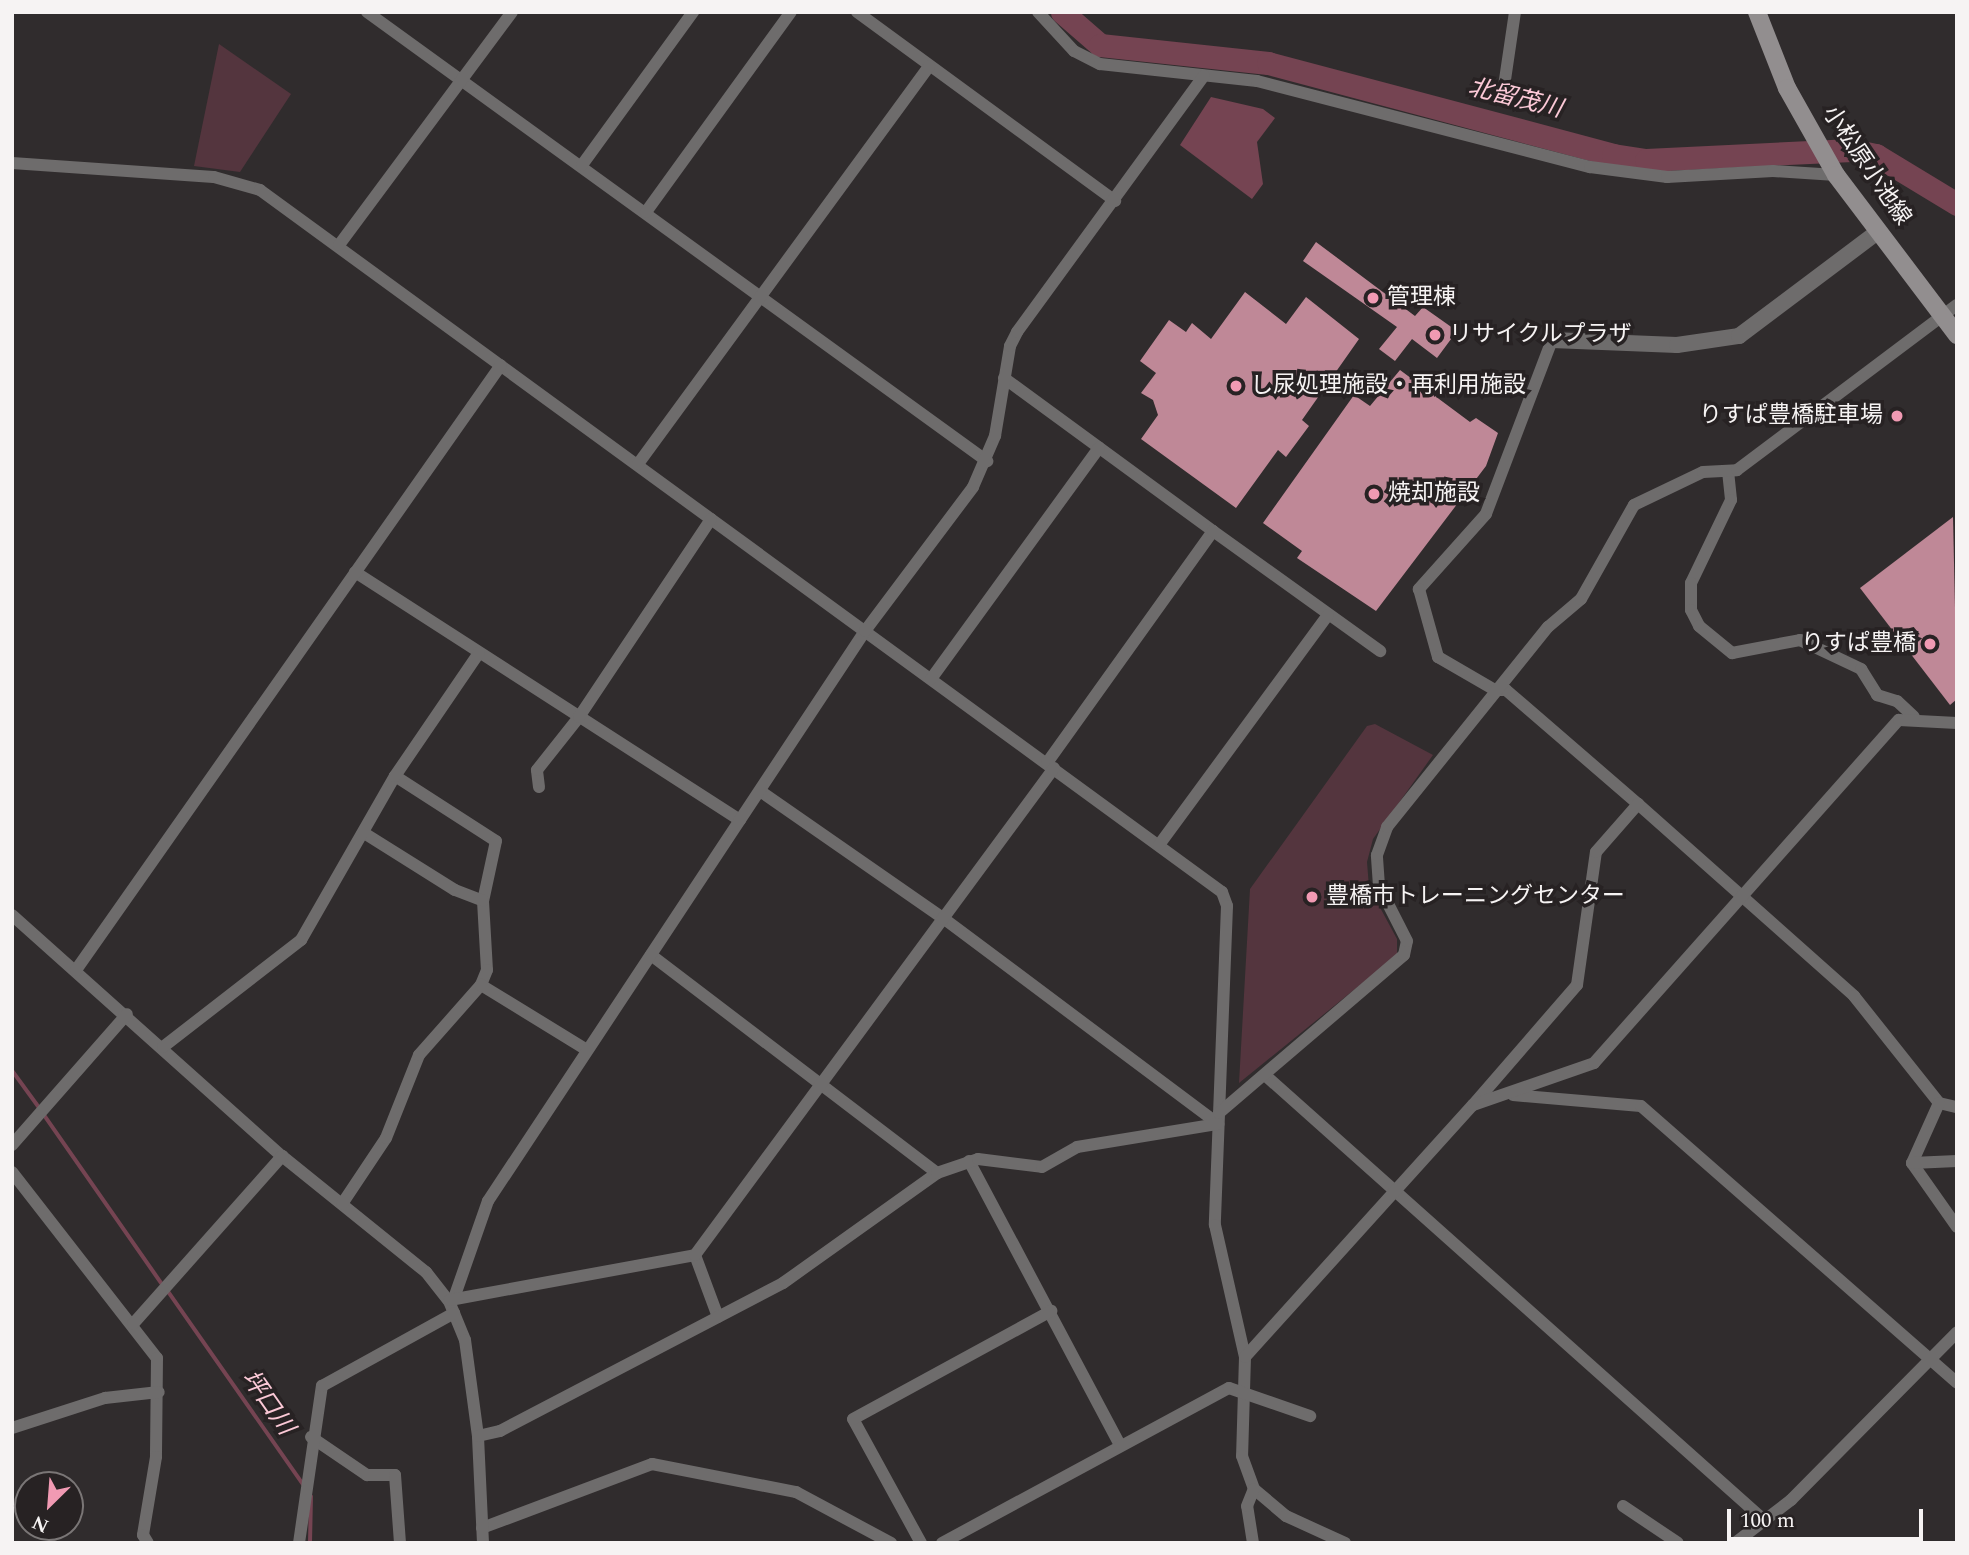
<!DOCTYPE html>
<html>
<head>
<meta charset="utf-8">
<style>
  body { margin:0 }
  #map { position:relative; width:1969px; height:1555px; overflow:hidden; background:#302c2d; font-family:Spectral,"Noto Sans JP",serif }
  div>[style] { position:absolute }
  .green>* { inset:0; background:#54353e }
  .water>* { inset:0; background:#754452 }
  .stream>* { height:3.5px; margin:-1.75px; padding:0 1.75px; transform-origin:1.75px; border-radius:1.75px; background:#754452 }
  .river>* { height:23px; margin:-11.5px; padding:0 11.5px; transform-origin:11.5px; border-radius:11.5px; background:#754452 }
  .building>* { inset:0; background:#bf8897 }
  .minor>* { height:12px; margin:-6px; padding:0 6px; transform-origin:6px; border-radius:6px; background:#6e6c6c }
  .tertiary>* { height:16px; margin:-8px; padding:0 8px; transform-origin:8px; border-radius:8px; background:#6e6c6c }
  .secondary>* { height:18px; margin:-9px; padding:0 9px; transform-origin:9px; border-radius:9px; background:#928e8f }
  .dots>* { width:19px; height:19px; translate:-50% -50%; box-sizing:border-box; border:4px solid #272223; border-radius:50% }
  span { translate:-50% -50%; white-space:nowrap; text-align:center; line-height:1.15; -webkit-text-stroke:7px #272223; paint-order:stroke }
  .street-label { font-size:23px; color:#f6f3f3 }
  .poi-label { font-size:23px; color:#f6f3f3 }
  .left { translate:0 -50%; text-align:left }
  .right { translate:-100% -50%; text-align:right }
  .water-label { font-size:24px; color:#fcc9d7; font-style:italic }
  .frame { position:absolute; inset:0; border:14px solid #f6f3f3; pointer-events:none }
  .north { position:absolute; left:14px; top:1471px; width:70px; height:70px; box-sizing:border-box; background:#272223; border:2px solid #7a7676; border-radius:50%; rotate:205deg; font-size:19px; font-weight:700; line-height:28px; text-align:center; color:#f6f3f3 }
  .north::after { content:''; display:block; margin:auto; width:24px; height:32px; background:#f19ab3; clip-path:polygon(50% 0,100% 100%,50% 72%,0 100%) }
  .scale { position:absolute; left:1727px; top:1509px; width:196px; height:32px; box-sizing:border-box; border:4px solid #f6f3f3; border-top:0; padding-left:9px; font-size:21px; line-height:24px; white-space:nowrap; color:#f6f3f3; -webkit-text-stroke:5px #272223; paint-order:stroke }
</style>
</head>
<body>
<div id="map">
  <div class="green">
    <i style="clip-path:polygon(219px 44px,291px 94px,240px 172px,194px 166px)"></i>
    <i style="clip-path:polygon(1375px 724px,1433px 755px,1373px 839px,1367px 862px,1369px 887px,1397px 939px,1397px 955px,1239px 1083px,1250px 889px,1367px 726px)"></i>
  </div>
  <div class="water">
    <i style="clip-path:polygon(1211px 97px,1263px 109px,1275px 118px,1257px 142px,1263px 184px,1252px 199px,1180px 145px)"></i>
  </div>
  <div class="stream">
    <i style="left:12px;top:1070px;width:46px;rotate:53.9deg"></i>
    <i style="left:45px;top:1116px;width:203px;rotate:55.1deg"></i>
    <i style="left:168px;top:1291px;width:236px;rotate:55deg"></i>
    <i style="left:310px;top:1543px;width:46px;rotate:-88.8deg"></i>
  </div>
  <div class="river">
    <i style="left:1062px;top:12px;width:50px;rotate:41deg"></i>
    <i style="left:1100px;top:45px;width:169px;rotate:6.1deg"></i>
    <i style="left:1268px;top:63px;width:357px;rotate:14.9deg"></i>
    <i style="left:1613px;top:155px;width:33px;rotate:9deg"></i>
    <i style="left:1646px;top:160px;width:206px;rotate:-2.8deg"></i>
    <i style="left:1852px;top:150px;width:25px;rotate:12deg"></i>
    <i style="left:1876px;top:155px;width:95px;rotate:31.2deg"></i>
  </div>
  <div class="building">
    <i style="clip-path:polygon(1316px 242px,1415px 316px,1423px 307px,1457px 331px,1437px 358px,1412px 339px,1395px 361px,1379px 349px,1397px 327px,1303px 261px)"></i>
    <i style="clip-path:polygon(1245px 292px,1286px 324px,1306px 297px,1359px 339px,1302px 420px,1309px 426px,1286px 457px,1278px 450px,1236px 508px,1141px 439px,1158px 415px,1153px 400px,1141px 393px,1156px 373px,1140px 361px,1169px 320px,1186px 332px,1192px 323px,1211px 339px)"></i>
    <i style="clip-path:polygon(1400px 370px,1470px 422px,1476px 418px,1498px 433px,1486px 466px,1376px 611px,1297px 558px,1302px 551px,1263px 523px,1354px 395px,1370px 406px)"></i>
    <i style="clip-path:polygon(1953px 517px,1957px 699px,1950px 705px,1860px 588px)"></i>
  </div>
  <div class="minor">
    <i style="left:367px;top:12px;width:766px;rotate:35.91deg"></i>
    <i style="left:857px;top:12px;width:320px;rotate:36.2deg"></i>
    <i style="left:1038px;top:12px;width:53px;rotate:47.3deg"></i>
    <i style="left:1074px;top:51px;width:29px;rotate:27deg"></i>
    <i style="left:1100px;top:64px;width:158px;rotate:6.2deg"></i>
    <i style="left:1257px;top:81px;width:344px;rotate:14.5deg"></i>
    <i style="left:1590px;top:167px;width:78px;rotate:7.4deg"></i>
    <i style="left:1667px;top:177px;width:106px;rotate:-3.2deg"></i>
    <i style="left:1773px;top:171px;width:63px;rotate:3.6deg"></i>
    <i style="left:1502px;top:100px;width:89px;rotate:-81.6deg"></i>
    <i style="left:12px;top:163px;width:202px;rotate:4deg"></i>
    <i style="left:214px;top:177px;width:48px;rotate:15.8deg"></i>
    <i style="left:260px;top:190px;width:1191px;rotate:36.12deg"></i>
    <i style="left:1222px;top:892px;width:15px;rotate:70deg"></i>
    <i style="left:1227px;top:906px;width:319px;rotate:92.2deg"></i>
    <i style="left:1215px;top:1225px;width:135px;rotate:77.2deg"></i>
    <i style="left:1245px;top:1357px;width:99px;rotate:91.7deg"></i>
    <i style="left:1242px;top:1456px;width:35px;rotate:70deg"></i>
    <i style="left:1254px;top:1489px;width:42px;rotate:40.2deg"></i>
    <i style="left:1286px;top:1516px;width:65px;rotate:24.6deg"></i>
    <i style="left:582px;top:165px;width:189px;rotate:-54deg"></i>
    <i style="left:646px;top:212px;width:247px;rotate:-54.1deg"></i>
    <i style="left:339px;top:245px;width:290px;rotate:-53.4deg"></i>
    <i style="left:1552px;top:340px;width:186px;rotate:110.8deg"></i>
    <i style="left:1486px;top:514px;width:101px;rotate:131.8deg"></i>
    <i style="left:1419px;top:589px;width:71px;rotate:74.4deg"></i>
    <i style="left:1438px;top:657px;width:66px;rotate:30.1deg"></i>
    <i style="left:1495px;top:690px;width:11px"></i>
    <i style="left:1506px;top:690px;width:174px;rotate:40.8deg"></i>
    <i style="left:1638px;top:804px;width:289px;rotate:41.6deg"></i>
    <i style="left:1854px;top:996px;width:137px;rotate:51.5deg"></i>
    <i style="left:1939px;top:1103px;width:18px;rotate:13deg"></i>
    <i style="left:1004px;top:378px;width:259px;rotate:36.2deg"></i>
    <i style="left:1213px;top:531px;width:285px;rotate:125.6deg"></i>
    <i style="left:638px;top:464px;width:493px;rotate:-53.8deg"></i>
    <i style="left:1728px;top:471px;width:29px;rotate:84deg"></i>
    <i style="left:1731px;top:500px;width:92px;rotate:115.7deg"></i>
    <i style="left:1691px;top:583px;width:27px;rotate:90deg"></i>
    <i style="left:1691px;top:610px;width:18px;rotate:63deg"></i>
    <i style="left:1699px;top:626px;width:43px;rotate:39.3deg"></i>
    <i style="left:1732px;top:653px;width:69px;rotate:-10.8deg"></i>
    <i style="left:1800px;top:640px;width:68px;rotate:25.4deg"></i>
    <i style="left:1861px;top:669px;width:31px;rotate:58deg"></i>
    <i style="left:1877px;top:695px;width:21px;rotate:17deg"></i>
    <i style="left:1897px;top:701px;width:23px;rotate:43deg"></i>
    <i style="left:1213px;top:531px;width:206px;rotate:35.7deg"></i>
    <i style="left:355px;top:572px;width:458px;rotate:32.8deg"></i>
    <i style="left:931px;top:679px;width:286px;rotate:-54deg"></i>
    <i style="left:395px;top:776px;width:120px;rotate:32.8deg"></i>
    <i style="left:496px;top:841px;width:61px;rotate:102.2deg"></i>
    <i style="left:483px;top:901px;width:69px;rotate:86.7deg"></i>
    <i style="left:487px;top:970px;width:16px;rotate:112deg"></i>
    <i style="left:539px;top:787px;width:17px;rotate:-97deg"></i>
    <i style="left:537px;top:770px;width:68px;rotate:-51.6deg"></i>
    <i style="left:579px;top:717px;width:238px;rotate:-56.3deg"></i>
    <i style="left:760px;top:791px;width:223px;rotate:34.8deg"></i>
    <i style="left:943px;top:918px;width:344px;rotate:36.8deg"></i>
    <i style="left:364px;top:833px;width:107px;rotate:32.1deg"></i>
    <i style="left:455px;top:890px;width:30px;rotate:21deg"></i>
    <i style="left:1159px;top:845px;width:285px;rotate:-53.7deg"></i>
    <i style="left:12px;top:915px;width:362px;rotate:41.8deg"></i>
    <i style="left:282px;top:1156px;width:185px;rotate:38.9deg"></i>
    <i style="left:426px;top:1272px;width:37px;rotate:52deg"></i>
    <i style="left:449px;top:1301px;width:42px;rotate:67.7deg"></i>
    <i style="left:465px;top:1340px;width:97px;rotate:82.3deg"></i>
    <i style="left:651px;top:955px;width:360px;rotate:37.3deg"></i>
    <i style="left:76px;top:970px;width:739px;rotate:-54.91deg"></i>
    <i style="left:163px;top:1047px;width:175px;rotate:-37.8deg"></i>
    <i style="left:301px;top:940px;width:189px;rotate:-60.2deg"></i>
    <i style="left:395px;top:776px;width:149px;rotate:-55.7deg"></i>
    <i style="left:1266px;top:1076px;width:667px;rotate:41.72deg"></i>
    <i style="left:1513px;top:1095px;width:128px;rotate:4.9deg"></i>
    <i style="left:1641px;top:1106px;width:420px;rotate:41.2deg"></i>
    <i style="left:1939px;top:1103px;width:66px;rotate:114.2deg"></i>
    <i style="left:1912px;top:1163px;width:78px;rotate:54.9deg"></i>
    <i style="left:1473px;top:1105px;width:159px;rotate:-49.1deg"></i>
    <i style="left:1577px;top:985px;width:134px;rotate:-81.9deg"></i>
    <i style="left:1596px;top:852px;width:64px;rotate:-48.8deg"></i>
    <i style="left:1219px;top:1113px;width:243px;rotate:-40.5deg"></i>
    <i style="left:1404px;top:955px;width:14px;rotate:-78deg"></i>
    <i style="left:1407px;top:941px;width:62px;rotate:-117deg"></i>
    <i style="left:1379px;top:886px;width:31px;rotate:-94deg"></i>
    <i style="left:1377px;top:855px;width:30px;rotate:-70deg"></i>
    <i style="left:1387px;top:827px;width:257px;rotate:-51.2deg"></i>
    <i style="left:1548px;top:627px;width:43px;rotate:-40.3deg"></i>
    <i style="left:1581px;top:599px;width:108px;rotate:-60.6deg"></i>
    <i style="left:1634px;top:505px;width:76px;rotate:-25.6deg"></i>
    <i style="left:1703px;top:472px;width:34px;rotate:-3deg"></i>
    <i style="left:1737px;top:470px;width:275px;rotate:-36.9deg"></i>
    <i style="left:12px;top:1145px;width:174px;rotate:-48.7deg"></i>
    <i style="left:969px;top:1161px;width:322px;rotate:62deg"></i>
    <i style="left:1912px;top:1163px;width:45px;rotate:-2.5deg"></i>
    <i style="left:12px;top:1172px;width:236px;rotate:52.1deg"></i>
    <i style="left:157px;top:1358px;width:99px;rotate:90.6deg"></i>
    <i style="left:156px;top:1457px;width:79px;rotate:99.5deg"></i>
    <i style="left:143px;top:1535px;width:9px;rotate:58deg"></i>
    <i style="left:342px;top:1204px;width:79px;rotate:-56.3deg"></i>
    <i style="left:386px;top:1138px;width:89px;rotate:-68.3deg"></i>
    <i style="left:419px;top:1055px;width:94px;rotate:-48.5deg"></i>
    <i style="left:481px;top:985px;width:124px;rotate:31.5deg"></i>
    <i style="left:695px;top:1255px;width:66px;rotate:69.6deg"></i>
    <i style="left:454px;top:1298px;width:103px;rotate:-70.7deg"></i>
    <i style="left:488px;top:1201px;width:683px;rotate:-56.52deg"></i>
    <i style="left:865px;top:631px;width:180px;rotate:-53.1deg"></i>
    <i style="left:973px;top:487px;width:56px;rotate:-66.7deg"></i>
    <i style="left:995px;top:436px;width:91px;rotate:-80.5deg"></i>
    <i style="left:1010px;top:346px;width:16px;rotate:-63deg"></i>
    <i style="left:1017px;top:332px;width:317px;rotate:-53.9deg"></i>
    <i style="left:450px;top:1300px;width:249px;rotate:-10.4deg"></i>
    <i style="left:695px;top:1255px;width:605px;rotate:-53.6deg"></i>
    <i style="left:133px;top:1324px;width:225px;rotate:-48.4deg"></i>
    <i style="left:1245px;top:1357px;width:340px;rotate:-47.9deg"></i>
    <i style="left:1473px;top:1105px;width:128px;rotate:-19.1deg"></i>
    <i style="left:1594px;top:1063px;width:459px;rotate:-48.4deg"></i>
    <i style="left:1899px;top:720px;width:58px;rotate:3deg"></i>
    <i style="left:12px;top:1428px;width:98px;rotate:-17.9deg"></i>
    <i style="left:105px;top:1398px;width:54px;rotate:-6.3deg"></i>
    <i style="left:311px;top:1437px;width:68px;rotate:34.2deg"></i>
    <i style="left:367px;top:1475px;width:28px"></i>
    <i style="left:395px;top:1475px;width:68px;rotate:85.8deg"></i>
    <i style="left:1623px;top:1506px;width:66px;rotate:33.9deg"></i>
    <i style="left:482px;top:1528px;width:182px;rotate:-20.6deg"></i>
    <i style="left:652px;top:1464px;width:147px;rotate:11deg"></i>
    <i style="left:796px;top:1492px;width:108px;rotate:28.2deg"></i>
    <i style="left:299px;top:1543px;width:159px;rotate:-81.7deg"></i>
    <i style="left:322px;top:1386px;width:151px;rotate:-28.9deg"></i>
    <i style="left:483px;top:1543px;width:107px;rotate:-92.7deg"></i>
    <i style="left:478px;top:1436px;width:23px;rotate:-13deg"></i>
    <i style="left:500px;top:1431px;width:319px;rotate:-27.6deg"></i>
    <i style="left:783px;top:1283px;width:189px;rotate:-35.5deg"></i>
    <i style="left:937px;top:1173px;width:43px;rotate:-18.9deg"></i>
    <i style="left:978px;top:1159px;width:64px;rotate:7.1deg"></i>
    <i style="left:1042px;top:1167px;width:40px;rotate:-29.7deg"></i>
    <i style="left:1077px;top:1147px;width:143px;rotate:-9.3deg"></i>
    <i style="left:921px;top:1543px;width:141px;rotate:-118.7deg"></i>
    <i style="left:853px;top:1419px;width:226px;rotate:-28.6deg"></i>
    <i style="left:942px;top:1543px;width:326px;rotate:-28.4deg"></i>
    <i style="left:1229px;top:1388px;width:86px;rotate:19.1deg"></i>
    <i style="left:1253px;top:1543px;width:37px;rotate:-99deg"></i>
    <i style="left:1247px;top:1506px;width:18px;rotate:-68deg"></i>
    <i style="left:1735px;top:1543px;width:71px;rotate:-37.5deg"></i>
    <i style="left:1791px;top:1500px;width:236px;rotate:-45.3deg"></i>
  </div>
  <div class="tertiary">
    <i style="left:1552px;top:340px;width:125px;rotate:2.3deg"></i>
    <i style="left:1677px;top:345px;width:63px;rotate:-8.3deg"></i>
    <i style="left:1739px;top:336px;width:175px;rotate:-36.9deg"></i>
  </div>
  <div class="secondary">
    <i style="left:1757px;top:12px;width:82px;rotate:68.5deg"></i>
    <i style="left:1787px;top:88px;width:100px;rotate:60.6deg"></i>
    <i style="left:1836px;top:175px;width:201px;rotate:52.9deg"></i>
  </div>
  <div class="dots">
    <i style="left:1373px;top:298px;background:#f19ab3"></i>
    <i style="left:1435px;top:335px;background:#f19ab3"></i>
    <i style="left:1236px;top:386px;background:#f19ab3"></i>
    <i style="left:1897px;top:416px;background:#f19ab3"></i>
    <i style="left:1374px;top:494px;background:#f19ab3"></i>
    <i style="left:1930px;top:644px;background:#f19ab3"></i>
    <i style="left:1312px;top:897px;background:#f19ab3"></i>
  </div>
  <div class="street-label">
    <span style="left:1866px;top:166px;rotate:56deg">小松原小池線</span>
  </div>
  <div class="poi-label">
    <span class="left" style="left:1387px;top:298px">管理棟</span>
    <span class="left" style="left:1449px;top:335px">リサイクルプラザ</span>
    <span class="left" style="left:1250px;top:386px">し尿処理施設・再利用施設</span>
    <span class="right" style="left:1883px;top:416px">りすぱ豊橋駐車場</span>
    <span class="left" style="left:1388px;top:494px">焼却施設</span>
    <span class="right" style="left:1916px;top:644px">りすぱ豊橋</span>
    <span class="left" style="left:1326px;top:897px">豊橋市トレーニングセンター</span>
  </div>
  <div class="water-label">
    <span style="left:1515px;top:99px;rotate:14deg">北留茂川</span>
    <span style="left:267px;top:1403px;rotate:55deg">坪口川</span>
  </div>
  <div class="frame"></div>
  <div class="north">N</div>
  <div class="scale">100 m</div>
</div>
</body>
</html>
